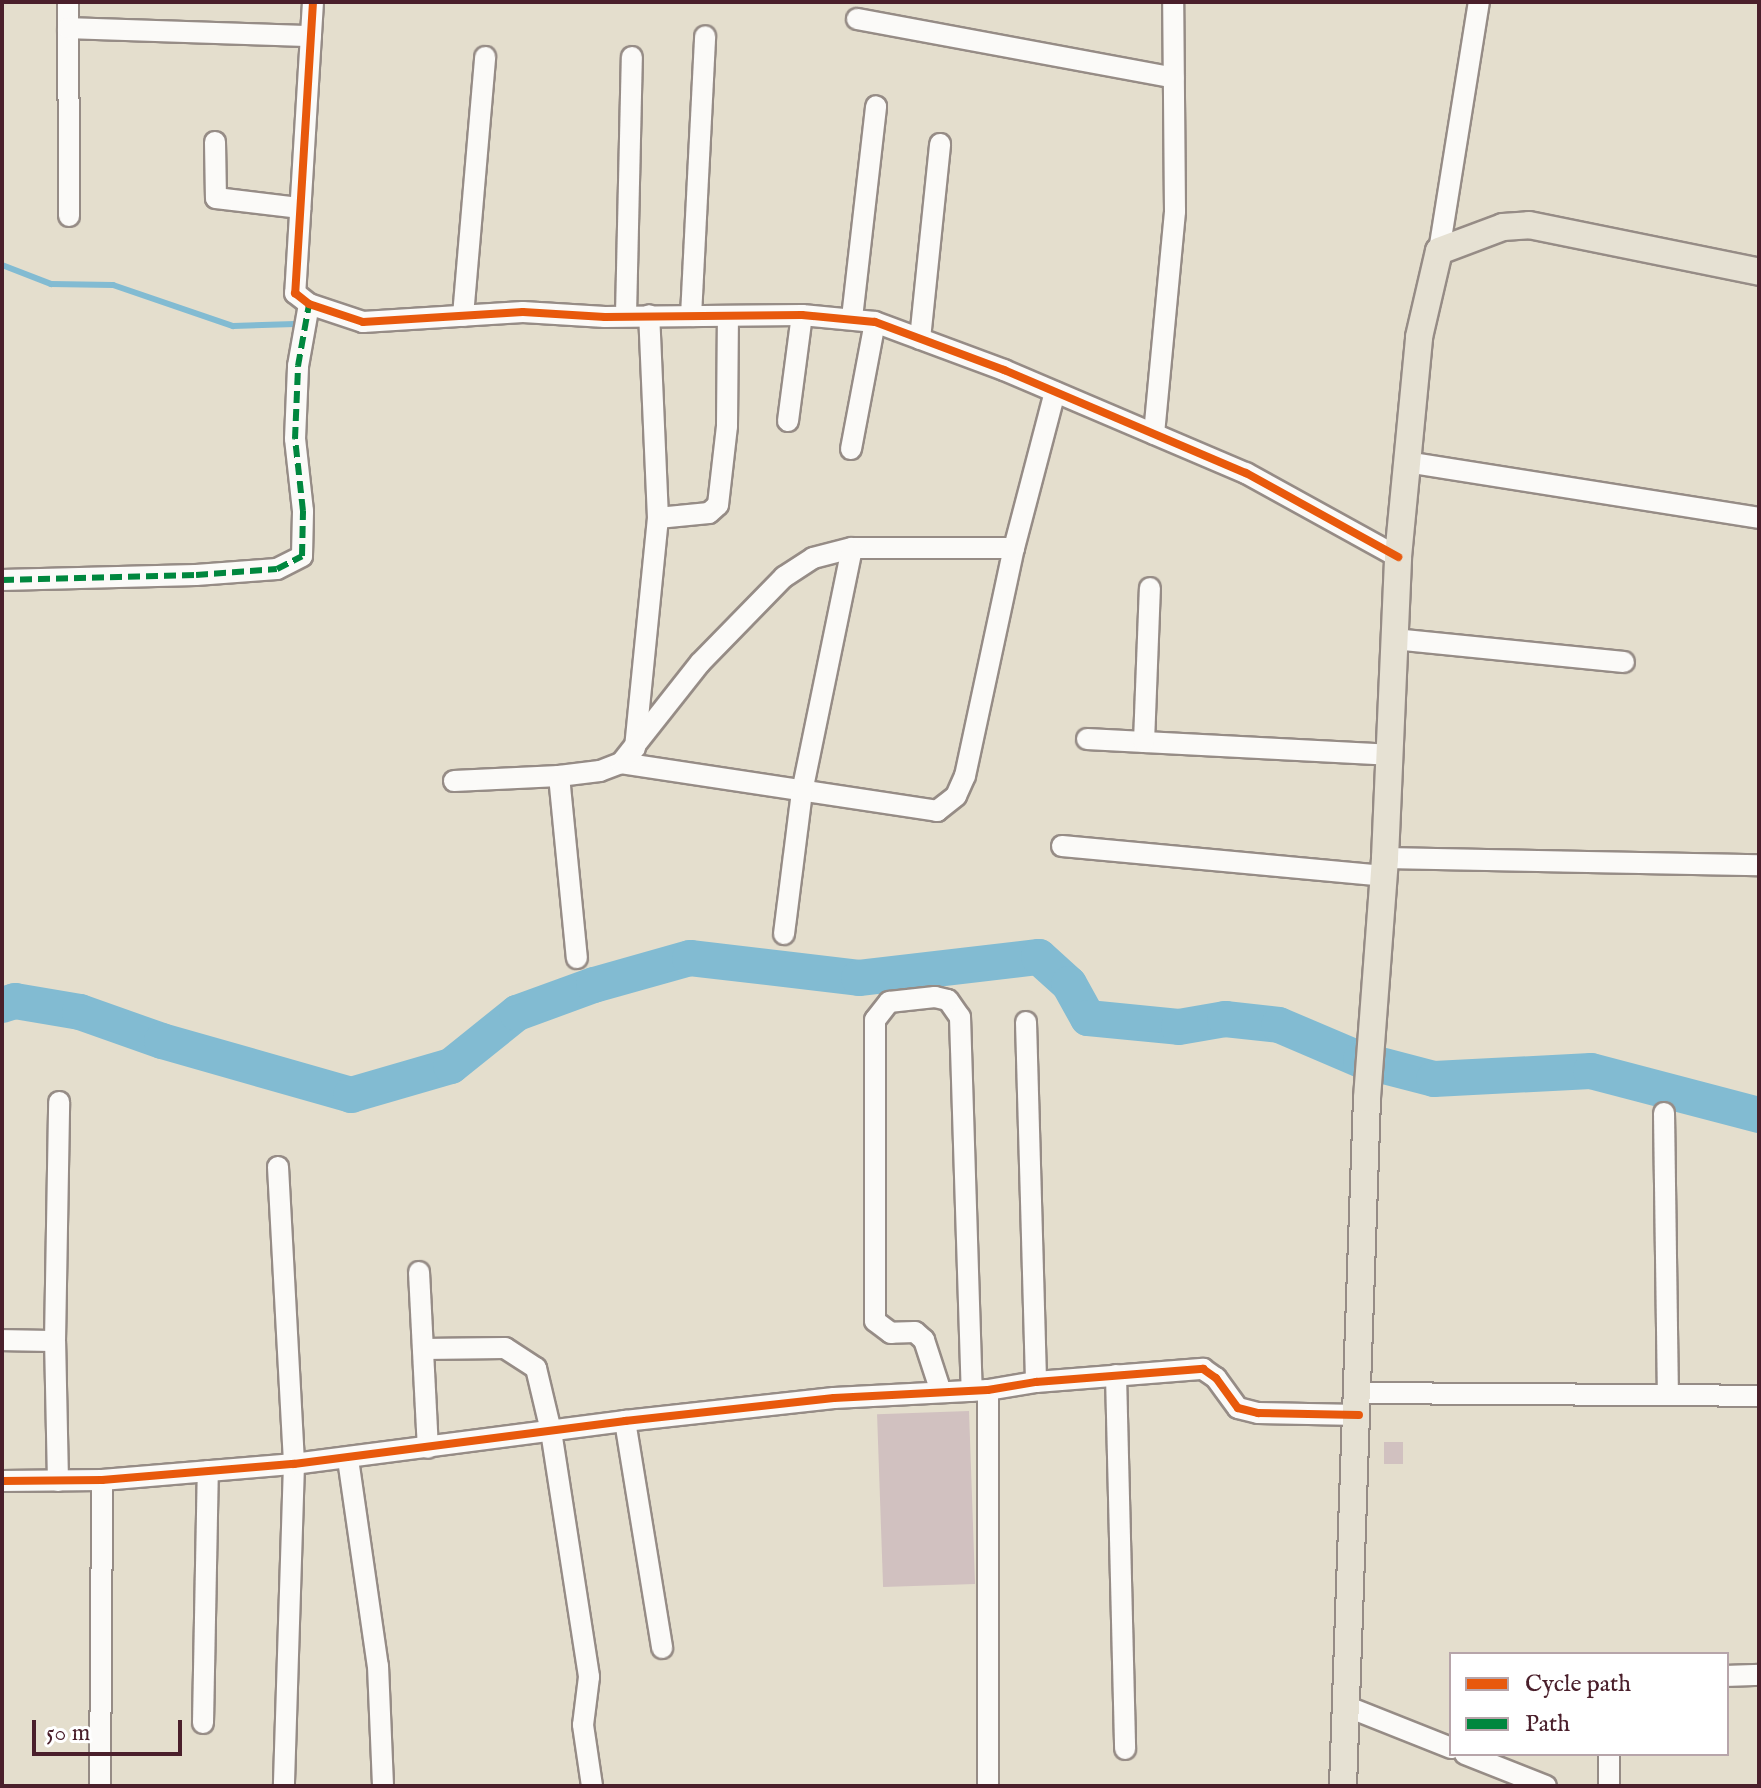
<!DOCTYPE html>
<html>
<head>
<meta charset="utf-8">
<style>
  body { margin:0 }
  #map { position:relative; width:1761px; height:1788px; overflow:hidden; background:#e4decd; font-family:"IM FELL English",serif }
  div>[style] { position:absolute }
  .stream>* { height:6px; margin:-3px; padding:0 3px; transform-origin:3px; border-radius:3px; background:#82bbd2 }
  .river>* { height:36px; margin:-18px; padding:0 18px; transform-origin:18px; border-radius:18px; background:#82bbd2 }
  .building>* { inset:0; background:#d1c1c0; transform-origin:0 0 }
  .roads { filter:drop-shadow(2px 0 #968c86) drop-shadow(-2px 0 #968c86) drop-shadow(0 2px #968c86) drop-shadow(0 -2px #968c86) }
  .minor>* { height:20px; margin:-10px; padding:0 10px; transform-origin:10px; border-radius:10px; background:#fbfaf8 }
  .major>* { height:26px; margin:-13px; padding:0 13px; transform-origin:13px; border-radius:13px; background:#e6e1d3 }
  .quiet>* { height:6px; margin-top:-3px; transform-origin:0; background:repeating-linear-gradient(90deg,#00873e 0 12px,transparent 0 18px) }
  .cycleway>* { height:8px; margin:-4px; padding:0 4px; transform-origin:4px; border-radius:4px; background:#e8590c }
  span { translate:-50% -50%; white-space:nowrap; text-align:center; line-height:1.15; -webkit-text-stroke:7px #fff; paint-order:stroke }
  .frame { position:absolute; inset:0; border:4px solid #4a1f2b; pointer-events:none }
  .legend { position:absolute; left:1449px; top:1652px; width:280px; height:104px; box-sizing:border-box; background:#fff; border:2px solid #b7a5aa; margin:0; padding:10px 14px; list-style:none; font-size:24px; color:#4a1f2b }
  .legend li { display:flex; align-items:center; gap:16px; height:40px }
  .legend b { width:40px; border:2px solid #b7a5aa }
  .scale { position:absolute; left:32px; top:1720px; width:150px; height:36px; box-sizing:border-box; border:4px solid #4a1f2b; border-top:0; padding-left:10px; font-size:24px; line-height:28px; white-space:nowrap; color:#4a1f2b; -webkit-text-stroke:6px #fff; paint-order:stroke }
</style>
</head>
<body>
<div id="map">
  <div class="stream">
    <i style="left:2px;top:265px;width:53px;rotate:21.2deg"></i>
    <i style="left:51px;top:284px;width:62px;rotate:0.9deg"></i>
    <i style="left:113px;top:285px;width:127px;rotate:18.9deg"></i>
    <i style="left:233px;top:326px;width:62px;rotate:-1.8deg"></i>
  </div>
  <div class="river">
    <i style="left:2px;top:1005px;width:14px;rotate:-17deg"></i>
    <i style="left:15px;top:1001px;width:66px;rotate:9.6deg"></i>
    <i style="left:80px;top:1012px;width:87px;rotate:19.5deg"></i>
    <i style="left:162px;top:1041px;width:197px;rotate:15.9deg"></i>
    <i style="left:351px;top:1095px;width:104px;rotate:-16.2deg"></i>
    <i style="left:451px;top:1066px;width:85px;rotate:-38.8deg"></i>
    <i style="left:517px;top:1013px;width:82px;rotate:-20deg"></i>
    <i style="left:594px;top:985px;width:100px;rotate:-15.7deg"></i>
    <i style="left:690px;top:958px;width:170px;rotate:6.7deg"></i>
    <i style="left:859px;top:978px;width:181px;rotate:-6.7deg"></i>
    <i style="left:1039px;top:957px;width:40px;rotate:42deg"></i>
    <i style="left:1069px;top:984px;width:39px;rotate:61deg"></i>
    <i style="left:1088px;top:1018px;width:91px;rotate:5.6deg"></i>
    <i style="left:1179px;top:1027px;width:47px;rotate:-9.9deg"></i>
    <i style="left:1225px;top:1019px;width:54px;rotate:6.3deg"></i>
    <i style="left:1279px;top:1025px;width:89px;rotate:23.1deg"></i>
    <i style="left:1361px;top:1060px;width:75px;rotate:14.6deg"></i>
    <i style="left:1434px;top:1079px;width:157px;rotate:-2.9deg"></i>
    <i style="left:1591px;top:1071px;width:174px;rotate:14.7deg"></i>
  </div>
  <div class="building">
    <i style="left:969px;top:1411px;width:173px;height:92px;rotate:88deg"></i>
    <i style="left:1384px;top:1442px;width:19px;height:22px"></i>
  </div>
  <div class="roads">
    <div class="minor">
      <i style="left:68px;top:2px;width:214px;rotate:89.7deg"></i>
      <i style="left:313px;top:2px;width:292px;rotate:93.5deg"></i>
      <i style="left:295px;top:293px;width:18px;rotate:38deg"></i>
      <i style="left:309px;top:304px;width:57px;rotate:18.4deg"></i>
      <i style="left:363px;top:322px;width:160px;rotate:-3.6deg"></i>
      <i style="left:523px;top:312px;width:82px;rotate:3.5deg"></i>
      <i style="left:605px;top:317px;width:197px;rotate:-0.6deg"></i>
      <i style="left:802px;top:315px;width:73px;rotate:5.5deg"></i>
      <i style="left:875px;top:322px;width:138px;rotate:20.4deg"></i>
      <i style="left:1004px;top:370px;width:263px;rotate:23.1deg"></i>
      <i style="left:1246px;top:473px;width:174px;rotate:28.9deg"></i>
      <i style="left:857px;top:19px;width:322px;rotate:10.5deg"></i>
      <i style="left:68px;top:28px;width:243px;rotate:1.9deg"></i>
      <i style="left:215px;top:142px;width:56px;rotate:89deg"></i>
      <i style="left:216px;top:198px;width:85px;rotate:6.8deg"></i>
      <i style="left:1439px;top:251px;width:252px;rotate:-80.9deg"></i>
      <i style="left:626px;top:315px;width:258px;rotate:-88.7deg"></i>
      <i style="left:463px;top:316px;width:260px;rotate:-85.1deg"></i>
      <i style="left:691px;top:316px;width:280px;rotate:-87.1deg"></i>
      <i style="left:852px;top:318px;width:213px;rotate:-83.5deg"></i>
      <i style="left:920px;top:339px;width:196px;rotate:-84.1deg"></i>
      <i style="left:788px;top:421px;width:107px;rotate:-82.5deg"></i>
      <i style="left:1154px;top:434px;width:224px;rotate:-84.6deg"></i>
      <i style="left:1175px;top:211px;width:209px;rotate:-90.5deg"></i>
      <i style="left:851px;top:449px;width:129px;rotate:-79.3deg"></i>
      <i style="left:1406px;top:462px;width:357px;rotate:9deg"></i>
      <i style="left:658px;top:518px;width:51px;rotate:-5.6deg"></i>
      <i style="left:709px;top:513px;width:12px;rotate:-42deg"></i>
      <i style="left:718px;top:505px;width:80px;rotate:-83.5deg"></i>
      <i style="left:727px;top:426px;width:110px;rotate:-89.5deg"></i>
      <i style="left:2px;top:580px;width:194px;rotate:-1.5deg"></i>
      <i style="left:196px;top:575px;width:81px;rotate:-4.2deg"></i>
      <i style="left:277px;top:569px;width:28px;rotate:-27deg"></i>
      <i style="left:302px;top:556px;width:45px;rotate:-88.7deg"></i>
      <i style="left:303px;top:511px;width:72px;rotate:-96.3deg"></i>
      <i style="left:295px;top:439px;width:73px;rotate:-87.6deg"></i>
      <i style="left:298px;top:366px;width:63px;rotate:-79.9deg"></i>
      <i style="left:1394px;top:639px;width:231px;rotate:5.7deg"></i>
      <i style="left:1087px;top:739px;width:302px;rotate:3deg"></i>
      <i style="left:1144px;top:742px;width:154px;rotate:-87.8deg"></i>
      <i style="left:635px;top:748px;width:231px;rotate:-84.3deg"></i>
      <i style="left:658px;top:518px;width:203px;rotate:-92.5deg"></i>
      <i style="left:621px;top:763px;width:320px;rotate:8.6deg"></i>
      <i style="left:937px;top:811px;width:24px;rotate:-38deg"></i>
      <i style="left:956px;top:796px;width:22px;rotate:-66deg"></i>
      <i style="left:965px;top:776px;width:233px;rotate:-77.9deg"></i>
      <i style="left:1014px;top:548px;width:161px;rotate:-75.3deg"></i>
      <i style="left:559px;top:776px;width:183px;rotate:84.4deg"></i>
      <i style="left:454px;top:781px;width:105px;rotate:-2.7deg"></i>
      <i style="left:559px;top:776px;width:41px;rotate:-7deg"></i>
      <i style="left:600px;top:771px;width:22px;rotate:-21deg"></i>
      <i style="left:621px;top:763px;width:127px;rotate:-51.7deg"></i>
      <i style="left:700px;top:663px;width:120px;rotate:-45.7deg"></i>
      <i style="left:784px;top:577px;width:35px;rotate:-33deg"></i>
      <i style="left:813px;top:558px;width:40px;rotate:-14.4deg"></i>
      <i style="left:852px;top:548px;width:162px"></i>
      <i style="left:1062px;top:846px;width:323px;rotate:5.3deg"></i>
      <i style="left:1385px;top:858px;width:374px;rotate:1.1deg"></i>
      <i style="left:784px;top:934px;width:143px;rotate:-82.8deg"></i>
      <i style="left:802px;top:792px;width:249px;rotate:-78.4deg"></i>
      <i style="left:1026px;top:1022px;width:360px;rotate:88.4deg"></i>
      <i style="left:1664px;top:1113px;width:282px;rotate:89.2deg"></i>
      <i style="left:278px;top:1167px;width:297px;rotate:86.9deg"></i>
      <i style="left:294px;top:1464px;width:322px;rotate:91.8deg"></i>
      <i style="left:419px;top:1272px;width:176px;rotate:87.1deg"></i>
      <i style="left:2px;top:1340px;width:53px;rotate:1.1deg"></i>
      <i style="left:423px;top:1349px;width:82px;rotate:-0.7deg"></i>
      <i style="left:505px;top:1348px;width:37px;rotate:33deg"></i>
      <i style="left:536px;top:1368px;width:65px;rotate:76.6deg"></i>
      <i style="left:551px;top:1431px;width:249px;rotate:81.2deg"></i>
      <i style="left:589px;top:1677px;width:48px;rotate:97.1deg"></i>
      <i style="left:583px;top:1725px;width:62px;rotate:81.6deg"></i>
      <i style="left:1116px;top:1375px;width:374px;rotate:88.6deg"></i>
      <i style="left:988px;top:1390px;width:396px;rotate:90deg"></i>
      <i style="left:941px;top:1392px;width:55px;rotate:-108.1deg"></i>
      <i style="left:924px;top:1340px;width:12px;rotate:-138deg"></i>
      <i style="left:915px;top:1332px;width:24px;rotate:178deg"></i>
      <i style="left:891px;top:1333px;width:20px;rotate:-143deg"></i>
      <i style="left:875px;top:1321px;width:301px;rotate:-90deg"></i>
      <i style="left:875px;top:1020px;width:23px;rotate:-52deg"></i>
      <i style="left:889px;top:1002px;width:46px;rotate:-6.2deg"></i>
      <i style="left:935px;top:997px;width:13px;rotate:13deg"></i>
      <i style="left:948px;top:1000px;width:21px;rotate:55deg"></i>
      <i style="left:960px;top:1017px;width:374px;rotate:88.2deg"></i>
      <i style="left:1359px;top:1393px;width:400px;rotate:0.4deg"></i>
      <i style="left:625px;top:1421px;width:230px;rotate:80.7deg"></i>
      <i style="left:348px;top:1459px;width:209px;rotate:81.8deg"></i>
      <i style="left:378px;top:1666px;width:120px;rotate:87.6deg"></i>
      <i style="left:2px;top:1481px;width:100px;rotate:-0.6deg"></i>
      <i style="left:102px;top:1480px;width:193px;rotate:-4.8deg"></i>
      <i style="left:294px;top:1464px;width:334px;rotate:-7.4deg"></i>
      <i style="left:625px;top:1421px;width:210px;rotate:-6.3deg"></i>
      <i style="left:834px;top:1398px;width:154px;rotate:-3deg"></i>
      <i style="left:988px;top:1390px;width:49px;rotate:-9.5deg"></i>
      <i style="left:1036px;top:1382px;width:168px;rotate:-4.5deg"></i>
      <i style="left:1203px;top:1369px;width:16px;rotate:35deg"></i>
      <i style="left:1216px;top:1378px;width:37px;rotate:54deg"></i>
      <i style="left:1238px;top:1408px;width:21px;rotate:14deg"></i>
      <i style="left:1258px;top:1413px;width:101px;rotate:1.1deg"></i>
      <i style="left:58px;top:1481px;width:140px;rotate:-91.2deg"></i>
      <i style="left:55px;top:1341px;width:239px;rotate:-89deg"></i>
      <i style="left:1727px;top:1676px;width:32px;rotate:-2deg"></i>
      <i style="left:1348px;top:1707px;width:111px;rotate:21.7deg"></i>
      <i style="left:203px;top:1723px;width:252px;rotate:-88.9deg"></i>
      <i style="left:1465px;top:1754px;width:87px;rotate:21.6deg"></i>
      <i style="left:100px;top:1786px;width:306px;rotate:-89.6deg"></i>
      <i style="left:1609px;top:1786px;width:32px;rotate:-90deg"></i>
    </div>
    <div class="major">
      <i style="left:1343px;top:1786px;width:688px;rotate:-88deg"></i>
      <i style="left:1367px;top:1098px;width:241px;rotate:-85.7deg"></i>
      <i style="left:1385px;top:858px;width:301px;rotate:-87.5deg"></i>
      <i style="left:1398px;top:557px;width:221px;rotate:-84.5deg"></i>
      <i style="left:1419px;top:337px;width:88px;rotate:-76.9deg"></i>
      <i style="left:1439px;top:251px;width:68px;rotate:-20.6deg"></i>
      <i style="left:1503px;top:227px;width:26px;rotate:-4deg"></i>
      <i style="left:1529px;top:225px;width:235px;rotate:11.5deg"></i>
    </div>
  </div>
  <div class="quiet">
    <i style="left:2px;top:580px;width:194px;rotate:-1.5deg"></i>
    <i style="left:196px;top:575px;width:81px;rotate:-4.2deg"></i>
    <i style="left:277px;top:569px;width:28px;rotate:-27deg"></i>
    <i style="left:302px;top:556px;width:45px;rotate:-88.7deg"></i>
    <i style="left:303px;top:511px;width:72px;rotate:-96.3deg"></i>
    <i style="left:295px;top:439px;width:73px;rotate:-87.6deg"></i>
    <i style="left:298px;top:366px;width:63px;rotate:-79.9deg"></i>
  </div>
  <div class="cycleway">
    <i style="left:313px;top:2px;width:292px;rotate:93.5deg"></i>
    <i style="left:295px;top:293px;width:18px;rotate:38deg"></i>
    <i style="left:309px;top:304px;width:57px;rotate:18.4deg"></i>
    <i style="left:363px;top:322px;width:160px;rotate:-3.6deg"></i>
    <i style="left:523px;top:312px;width:82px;rotate:3.5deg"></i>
    <i style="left:605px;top:317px;width:197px;rotate:-0.6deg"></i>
    <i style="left:802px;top:315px;width:73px;rotate:5.5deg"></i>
    <i style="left:875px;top:322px;width:138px;rotate:20.4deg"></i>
    <i style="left:1004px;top:370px;width:263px;rotate:23.1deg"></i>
    <i style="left:1246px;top:473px;width:174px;rotate:28.9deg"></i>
    <i style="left:2px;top:1481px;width:100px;rotate:-0.6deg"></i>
    <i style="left:102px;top:1480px;width:193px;rotate:-4.8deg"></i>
    <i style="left:294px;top:1464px;width:334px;rotate:-7.4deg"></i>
    <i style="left:625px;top:1421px;width:210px;rotate:-6.3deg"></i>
    <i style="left:834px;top:1398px;width:154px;rotate:-3deg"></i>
    <i style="left:988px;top:1390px;width:49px;rotate:-9.5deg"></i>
    <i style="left:1036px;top:1382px;width:168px;rotate:-4.5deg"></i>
    <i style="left:1203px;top:1369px;width:16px;rotate:35deg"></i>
    <i style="left:1216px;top:1378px;width:37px;rotate:54deg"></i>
    <i style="left:1238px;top:1408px;width:21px;rotate:14deg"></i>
    <i style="left:1258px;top:1413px;width:101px;rotate:1.1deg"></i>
  </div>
  <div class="frame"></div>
  <ul class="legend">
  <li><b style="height:10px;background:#e8590c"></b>Cycle path</li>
  <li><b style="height:10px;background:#00873e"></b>Path</li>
  </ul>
  <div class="scale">50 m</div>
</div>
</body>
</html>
